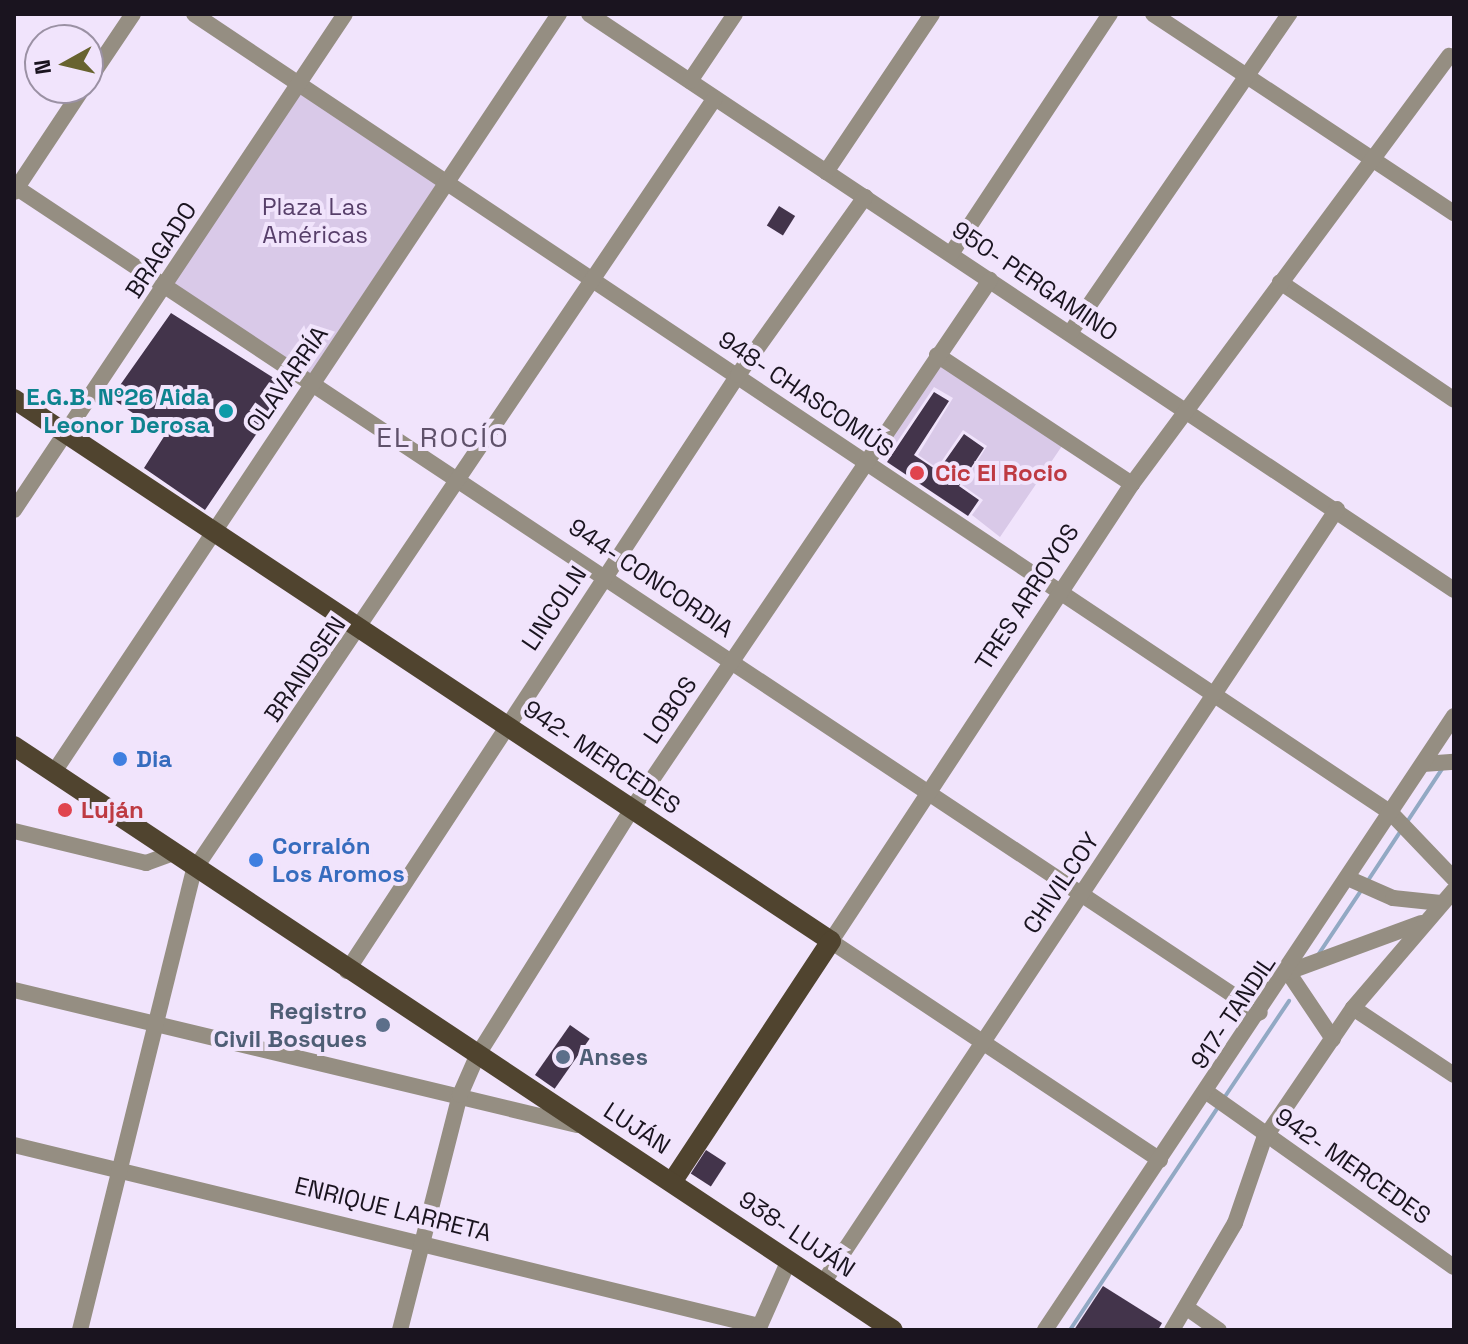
<!DOCTYPE html>
<html>
<head>
<meta charset="utf-8">
<style>
  body { margin:0 }
  #map { position:relative; width:1468px; height:1344px; overflow:hidden; background:#f1e4fc; font-family:"Space Grotesk",sans-serif }
  div>[style] { position:absolute }
  .green>* { inset:0; background:#d9c9e8; transform-origin:0 0 }
  .stream>* { height:4px; margin:-2px; padding:0 2px; transform-origin:2px; border-radius:2px; background:#92a9c4 }
  .building>* { inset:0; background:#43344b; transform-origin:0 0 }
  .minor>* { height:16px; margin:-8px; padding:0 8px; transform-origin:8px; border-radius:8px; background:#958e82 }
  .major>* { height:20px; margin:-10px; padding:0 10px; transform-origin:10px; border-radius:10px; background:#50442f }
  .dots>* { width:22px; height:22px; translate:-50% -50%; box-sizing:border-box; border:4px solid #f1e4fc; border-radius:50% }
  span { translate:-50% -50%; white-space:nowrap; text-align:center; line-height:1.15; -webkit-text-stroke:8px #f1e4fc; paint-order:stroke }
  .park-label { font-size:24px; color:#573f6a }
  .street-label { font-size:24px; color:#1a141f }
  .culture-label { font-size:24px; color:#0d838f; font-weight:700 }
  .right { translate:-100% -50%; text-align:right }
  .health-label { font-size:24px; color:#be3a42; font-weight:700 }
  .left { translate:0 -50%; text-align:left }
  .shop-label { font-size:24px; color:#366cbe; font-weight:700 }
  .service-label { font-size:24px; color:#4e5e75; font-weight:700 }
  .quarter-label { font-size:28px; color:#5f516a; letter-spacing:2px }
  .frame { position:absolute; inset:0; border:16px solid #1a141f; pointer-events:none }
  .north { position:absolute; left:24px; top:24px; width:80px; height:80px; box-sizing:border-box; background:#f1e4fc; border:2px solid #9b91a4; border-radius:50%; rotate:262deg; font-size:22px; font-weight:700; line-height:32px; text-align:center; color:#1a141f }
  .north::after { content:''; display:block; margin:auto; width:28px; height:36px; background:#68632f; clip-path:polygon(50% 0,100% 100%,50% 72%,0 100%) }
</style>
</head>
<body>
<div id="map">
  <div class="green">
    <i style="left:297px;top:84px;width:180px;height:241px;rotate:33deg"></i>
    <i style="clip-path:polygon(939px 364px,1062px 446px,1000px 537px,972px 515px,983px 500px,962px 485px,987px 446px,963px 430px,937px 468px,918px 455px,953px 398px,934px 387px,885px 460px,878px 455px)"></i>
  </div>
  <div class="stream">
    <i style="left:1407px;top:822px;width:64px;rotate:-56.6deg"></i>
    <i style="left:1367px;top:882px;width:64px;rotate:-56.6deg"></i>
    <i style="left:1318px;top:955px;width:79px;rotate:-56.3deg"></i>
    <i style="left:1224px;top:1098px;width:117px;rotate:-56.2deg"></i>
    <i style="left:1070px;top:1330px;width:269px;rotate:-56.4deg"></i>
  </div>
  <div class="building">
    <i style="left:779px;top:206px;width:19px;height:23px;rotate:32deg"></i>
    <i style="clip-path:polygon(171px 313px,288px 387px,205px 510px,144px 468px,165px 435px,111px 398px)"></i>
    <i style="clip-path:polygon(934px 392px,949px 401px,914px 455px,938px 471px,964px 434px,984px 448px,959px 486px,979px 500px,968px 516px,887px 462px)"></i>
    <i style="left:570px;top:1025px;width:24px;height:61px;rotate:35deg"></i>
    <i style="left:706px;top:1150px;width:24px;height:28px;rotate:33deg"></i>
    <i style="clip-path:polygon(1103px 1286px,1162px 1323px,1158px 1330px,1074px 1330px)"></i>
  </div>
  <div class="minor">
    <i style="left:194px;top:14px;width:1439px;rotate:33.72deg"></i>
    <i style="left:1391px;top:813px;width:91px;rotate:46.3deg"></i>
    <i style="left:589px;top:14px;width:1039px;rotate:33.66deg"></i>
    <i style="left:1153px;top:14px;width:361px;rotate:33.5deg"></i>
    <i style="left:88px;top:81px;width:81px;rotate:-56.1deg"></i>
    <i style="left:690px;top:81px;width:81px;rotate:-56.1deg"></i>
    <i style="left:826px;top:172px;width:190px;rotate:-56.1deg"></i>
    <i style="left:14px;top:186px;width:1495px;rotate:33.57deg"></i>
    <i style="left:14px;top:192px;width:125px;rotate:-56.4deg"></i>
    <i style="left:951px;top:254px;width:288px;rotate:-56.5deg"></i>
    <i style="left:1280px;top:282px;width:210px;rotate:34.1deg"></i>
    <i style="left:1070px;top:333px;width:387px;rotate:-55.5deg"></i>
    <i style="left:937px;top:355px;width:234px;rotate:33.5deg"></i>
    <i style="left:14px;top:510px;width:596px;rotate:-56.28deg"></i>
    <i style="left:1423px;top:764px;width:31px;rotate:-4deg"></i>
    <i style="left:54px;top:772px;width:911px;rotate:-56.33deg"></i>
    <i style="left:14px;top:831px;width:136px;rotate:13.6deg"></i>
    <i style="left:146px;top:863px;width:27px;rotate:-20deg"></i>
    <i style="left:1352px;top:880px;width:45px;rotate:23.7deg"></i>
    <i style="left:1393px;top:898px;width:48px;rotate:5.9deg"></i>
    <i style="left:347px;top:971px;width:713px;rotate:-56.73deg"></i>
    <i style="left:738px;top:375px;width:219px;rotate:-54.5deg"></i>
    <i style="left:14px;top:990px;width:579px;rotate:13.48deg"></i>
    <i style="left:1353px;top:1008px;width:121px;rotate:33.6deg"></i>
    <i style="left:1333px;top:1039px;width:81px;rotate:-123.9deg"></i>
    <i style="left:1288px;top:972px;width:142px;rotate:-20.2deg"></i>
    <i style="left:1208px;top:1093px;width:301px;rotate:35.3deg"></i>
    <i style="left:14px;top:1145px;width:767px;rotate:13.66deg"></i>
    <i style="left:1160px;top:1160px;width:395px;rotate:-146.4deg"></i>
    <i style="left:831px;top:941px;width:547px;rotate:-56.63deg"></i>
    <i style="left:1132px;top:484px;width:533px;rotate:-53.47deg"></i>
    <i style="left:823px;top:1283px;width:929px;rotate:-56.41deg"></i>
    <i style="left:1187px;top:1308px;width:39px;rotate:35deg"></i>
    <i style="left:80px;top:1330px;width:474px;rotate:-76.1deg"></i>
    <i style="left:194px;top:870px;width:931px;rotate:-55.99deg"></i>
    <i style="left:400px;top:1330px;width:243px;rotate:-75.7deg"></i>
    <i style="left:460px;top:1095px;width:43px;rotate:-66.4deg"></i>
    <i style="left:477px;top:1056px;width:292px;rotate:-57.9deg"></i>
    <i style="left:632px;top:809px;width:639px;rotate:-55.91deg"></i>
    <i style="left:758px;top:1330px;width:77px;rotate:-66.1deg"></i>
    <i style="left:1045px;top:1330px;width:738px;rotate:-56.33deg"></i>
    <i style="left:1172px;top:1330px;width:124px;rotate:-59.5deg"></i>
    <i style="left:1235px;top:1223px;width:89px;rotate:-71deg"></i>
    <i style="left:1264px;top:1139px;width:158px;rotate:-55.8deg"></i>
    <i style="left:1353px;top:1008px;width:155px;rotate:-49.4deg"></i>
  </div>
  <div class="major">
    <i style="left:14px;top:399px;width:980px;rotate:33.56deg"></i>
    <i style="left:831px;top:941px;width:289px;rotate:123.4deg"></i>
    <i style="left:14px;top:746px;width:1055px;rotate:33.6deg"></i>
  </div>
  <div class="dots">
    <i style="left:226px;top:411px;background:#0f9aa8"></i>
    <i style="left:917px;top:473px;background:#e0444e"></i>
    <i style="left:120px;top:759px;background:#3f7fe0"></i>
    <i style="left:65px;top:810px;background:#e0444e"></i>
    <i style="left:256px;top:860px;background:#3f7fe0"></i>
    <i style="left:383px;top:1025px;background:#5c6f8a"></i>
    <i style="left:563px;top:1057px;background:#5c6f8a"></i>
  </div>
  <div class="park-label">
    <span style="left:315px;top:221px">Plaza Las<br>Américas</span>
  </div>
  <div class="street-label">
    <span style="left:161px;top:250px;rotate:-57deg">BRAGADO</span>
    <span style="left:1035px;top:281px;rotate:34deg">950- PERGAMINO</span>
    <span style="left:287px;top:379px;rotate:-55deg">OLAVARRÍA</span>
    <span style="left:806px;top:394px;rotate:34deg">948- CHASCOMÚS</span>
    <span style="left:651px;top:578px;rotate:34deg">944- CONCORDIA</span>
    <span style="left:1027px;top:597px;rotate:-57deg">TRES ARROYOS</span>
    <span style="left:554px;top:608px;rotate:-56deg">LINCOLN</span>
    <span style="left:305px;top:669px;rotate:-55deg">BRANDSEN</span>
    <span style="left:670px;top:710px;rotate:-56deg">LOBOS</span>
    <span style="left:602px;top:757px;rotate:34deg">942- MERCEDES</span>
    <span style="left:1061px;top:883px;rotate:-56deg">CHIVILCOY</span>
    <span style="left:1233px;top:1012px;rotate:-56deg">917- TANDIL</span>
    <span style="left:637px;top:1128px;rotate:33deg">LUJÁN</span>
    <span style="left:1353px;top:1166px;rotate:35deg">942- MERCEDES</span>
    <span style="left:393px;top:1209px;rotate:14deg">ENRIQUE LARRETA</span>
    <span style="left:797px;top:1234px;rotate:34deg">938- LUJÁN</span>
  </div>
  <div class="culture-label">
    <span class="right" style="left:210px;top:411px">E.G.B. Nº26 Aida<br>Leonor Derosa</span>
  </div>
  <div class="health-label">
    <span class="left" style="left:935px;top:473px">Cic El Rocio</span>
    <span class="left" style="left:81px;top:810px">Luján</span>
  </div>
  <div class="shop-label">
    <span class="left" style="left:136px;top:759px">Dia</span>
    <span class="left" style="left:272px;top:860px">Corralón<br>Los Aromos</span>
  </div>
  <div class="service-label">
    <span class="right" style="left:367px;top:1025px">Registro<br>Civil Bosques</span>
    <span class="left" style="left:579px;top:1057px">Anses</span>
  </div>
  <div class="quarter-label">
    <span style="left:443px;top:437px">EL ROCÍO</span>
  </div>
  <div class="frame"></div>
  <div class="north">N</div>
</div>
</body>
</html>
